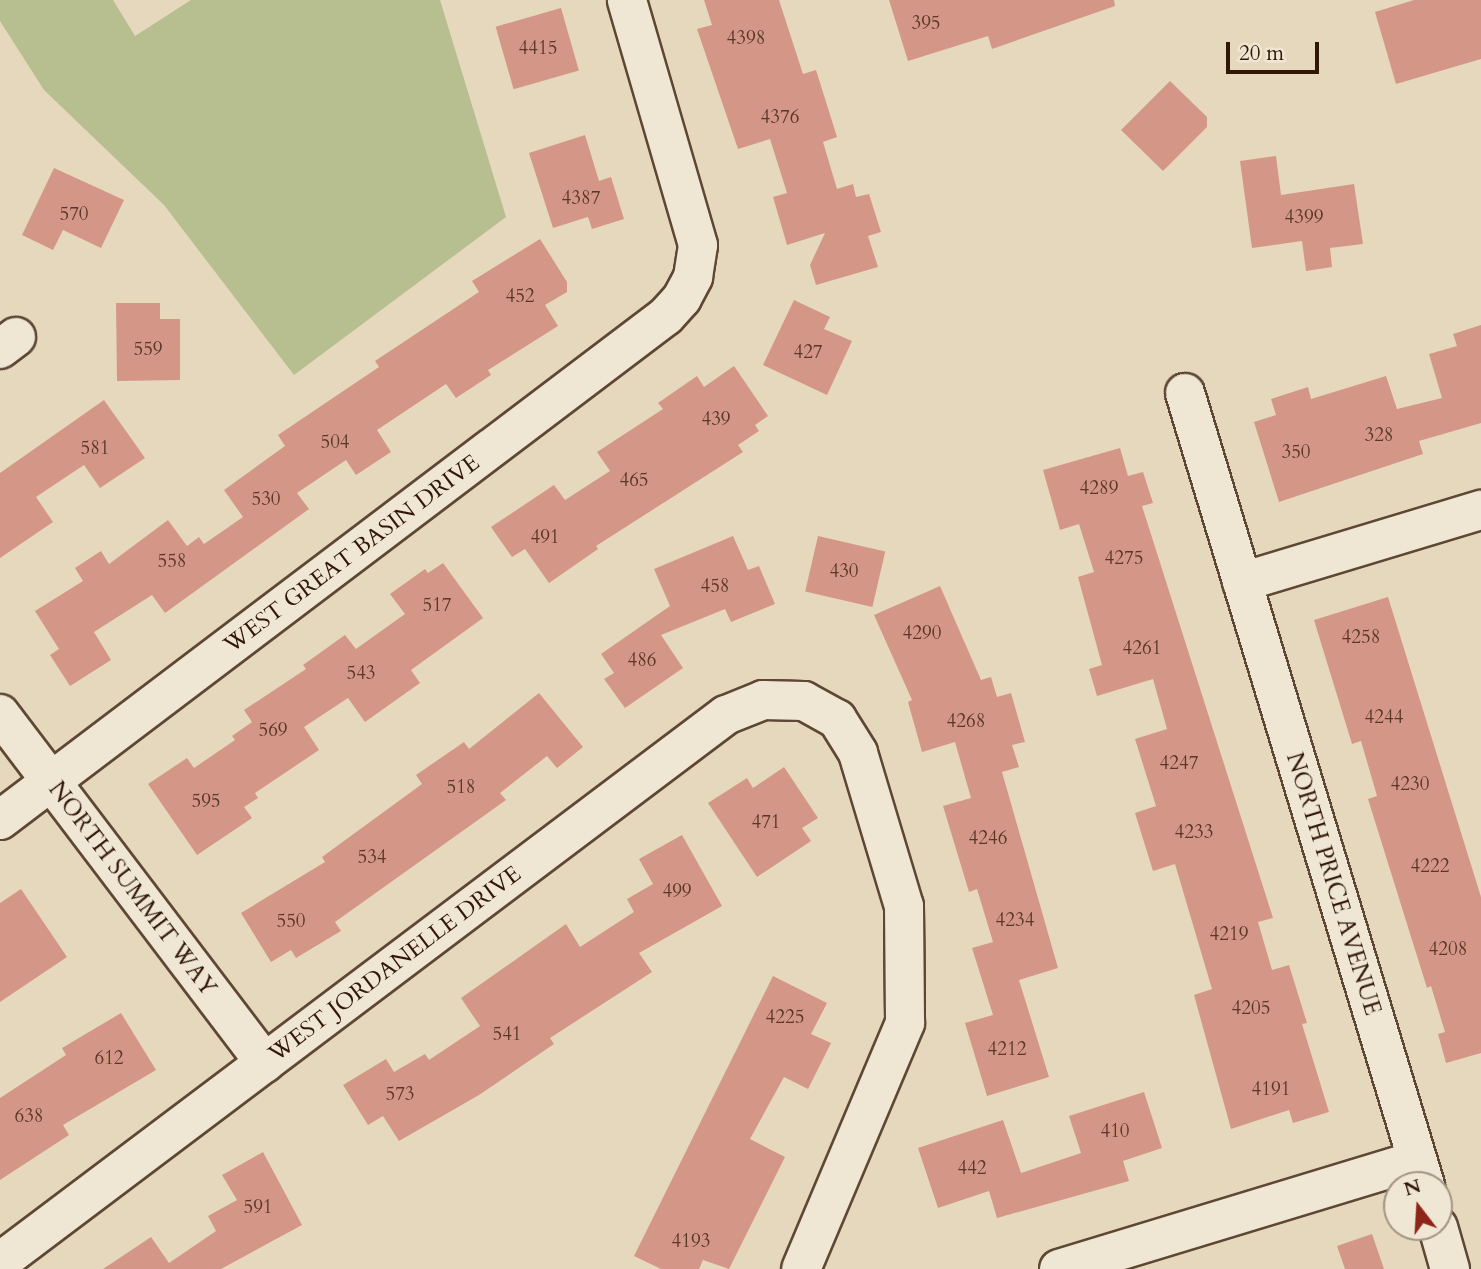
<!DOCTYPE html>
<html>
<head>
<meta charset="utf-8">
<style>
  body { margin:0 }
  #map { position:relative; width:1481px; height:1269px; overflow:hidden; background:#e6d8bd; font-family:Cardo,serif }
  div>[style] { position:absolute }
  .green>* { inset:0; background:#b7be8f }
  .building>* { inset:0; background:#d49787; transform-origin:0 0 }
  .roads { filter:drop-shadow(2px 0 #5e4734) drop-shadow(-2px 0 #5e4734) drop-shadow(0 2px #5e4734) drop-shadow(0 -2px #5e4734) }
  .minor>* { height:38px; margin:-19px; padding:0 19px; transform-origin:19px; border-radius:19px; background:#efe6d4 }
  span { translate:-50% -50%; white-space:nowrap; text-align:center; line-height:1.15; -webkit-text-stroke:5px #efe6d4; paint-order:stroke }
  .number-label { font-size:19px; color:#5a3726 }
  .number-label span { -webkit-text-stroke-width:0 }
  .street-label { font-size:23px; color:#311706 }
  .north { position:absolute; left:1383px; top:1171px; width:70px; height:70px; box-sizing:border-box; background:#efe6d4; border:2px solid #a39382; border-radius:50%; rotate:343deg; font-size:19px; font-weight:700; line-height:28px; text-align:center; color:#311706 }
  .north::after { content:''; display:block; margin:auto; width:24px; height:32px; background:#8f2418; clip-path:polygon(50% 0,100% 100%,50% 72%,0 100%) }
  .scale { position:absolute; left:1226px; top:42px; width:93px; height:32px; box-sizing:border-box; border:4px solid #311706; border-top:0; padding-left:9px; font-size:21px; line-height:24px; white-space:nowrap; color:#311706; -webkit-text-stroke:5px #efe6d4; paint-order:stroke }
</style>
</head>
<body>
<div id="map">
  <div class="green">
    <i style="clip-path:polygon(0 0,113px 0,135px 36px,191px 0,440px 0,506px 217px,294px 375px,164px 205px,44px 90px,0 21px)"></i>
  </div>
  <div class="building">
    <i style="clip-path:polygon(704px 0,779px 0,803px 74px,816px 70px,837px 137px,823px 142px,837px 189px,853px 184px,856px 197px,869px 194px,881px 232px,868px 236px,878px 267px,816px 285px,810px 265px,825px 233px,787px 245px,773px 197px,787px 193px,770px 139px,738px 149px,697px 29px,712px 25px)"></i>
    <i style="clip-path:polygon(889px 0,1114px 0,1115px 6px,992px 49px,988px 36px,908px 61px)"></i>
    <i style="clip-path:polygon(1414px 0,1481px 0,1481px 59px,1396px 84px,1375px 12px)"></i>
    <i style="left:561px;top:8px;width:65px;height:68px;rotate:74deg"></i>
    <i style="clip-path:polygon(1170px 81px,1207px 117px,1207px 127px,1163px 171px,1121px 130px)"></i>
    <i style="clip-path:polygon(585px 135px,599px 181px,611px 177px,624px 219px,592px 229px,588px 217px,553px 228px,529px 153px)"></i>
    <i style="clip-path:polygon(1276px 156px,1281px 195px,1354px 184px,1363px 244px,1330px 248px,1332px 267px,1306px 271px,1302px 241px,1252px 248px,1240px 161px)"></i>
    <i style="clip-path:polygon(54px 168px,124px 200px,101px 248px,63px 230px,53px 250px,22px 235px)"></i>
    <i style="clip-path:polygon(540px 239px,567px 282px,567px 292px,545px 305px,558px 326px,488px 370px,491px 375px,456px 398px,446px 384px,377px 430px,391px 452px,356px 475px,346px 460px,297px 493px,309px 509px,165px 613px,152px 595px,94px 632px,111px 660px,70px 686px,50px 655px,59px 649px,35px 611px,83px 581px,75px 568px,101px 551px,109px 564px,168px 520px,187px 546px,199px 537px,204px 544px,243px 517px,224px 490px,285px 446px,278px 435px,379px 367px,375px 361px,479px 292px,472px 281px)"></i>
    <i style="clip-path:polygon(794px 300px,830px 317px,824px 329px,852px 341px,827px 395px,763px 365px)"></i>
    <i style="clip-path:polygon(116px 303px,160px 303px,160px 319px,180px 319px,180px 380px,117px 381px)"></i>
    <i style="clip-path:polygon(1481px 325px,1481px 423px,1419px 441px,1423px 454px,1279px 502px,1254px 422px,1276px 415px,1271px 399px,1308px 387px,1311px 399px,1386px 376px,1397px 409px,1442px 398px,1429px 354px,1457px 346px,1453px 334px)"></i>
    <i style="clip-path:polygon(734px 366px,768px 416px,755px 425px,759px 431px,738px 445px,743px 452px,596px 546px,598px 549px,549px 583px,525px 549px,512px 557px,491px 527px,554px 485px,565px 500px,610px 471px,597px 452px,663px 409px,658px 403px,697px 376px,704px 387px)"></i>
    <i style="clip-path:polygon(104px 400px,145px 458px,100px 488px,84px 465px,36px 497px,53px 522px,0 558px,0 473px)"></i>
    <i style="clip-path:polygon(1120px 448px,1128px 476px,1143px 472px,1153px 503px,1142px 506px,1273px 918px,1258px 922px,1272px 970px,1289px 965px,1307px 1023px,1302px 1024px,1329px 1112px,1293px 1123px,1289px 1110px,1231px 1129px,1194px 995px,1212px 989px,1175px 864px,1153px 871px,1135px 813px,1156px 806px,1135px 739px,1167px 729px,1153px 679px,1097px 696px,1089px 669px,1102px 665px,1078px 577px,1094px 572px,1079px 524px,1060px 530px,1043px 470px)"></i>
    <i style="clip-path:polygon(733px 536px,748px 570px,759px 566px,775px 604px,731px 622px,725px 609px,661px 635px,683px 668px,625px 708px,604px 679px,614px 673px,601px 654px,670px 606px,654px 569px)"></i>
    <i style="left:818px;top:536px;width:69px;height:57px;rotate:13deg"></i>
    <i style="clip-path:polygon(443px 563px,483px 618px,411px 670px,420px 683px,365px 722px,348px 698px,304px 727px,319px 750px,255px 793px,258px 798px,244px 807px,252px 818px,197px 855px,148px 784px,187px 758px,194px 768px,235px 740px,232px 736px,252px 722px,244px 710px,306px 669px,303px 665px,345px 635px,356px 649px,405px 614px,390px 594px,425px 569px,428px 573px)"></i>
    <i style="clip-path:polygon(940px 586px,981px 680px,991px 677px,997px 697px,1011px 693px,1025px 742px,1012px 745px,1019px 767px,1002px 772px,1058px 968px,1019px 980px,1049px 1077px,987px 1096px,965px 1023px,993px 1015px,972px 948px,993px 942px,977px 889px,969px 892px,943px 806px,971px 798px,955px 742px,922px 752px,908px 702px,912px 700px,874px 615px)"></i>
    <i style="clip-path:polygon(1388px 597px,1481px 897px,1481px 1053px,1446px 1063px,1438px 1034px,1445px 1032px,1431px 986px,1427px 988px,1368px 799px,1377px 796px,1361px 741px,1352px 744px,1314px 620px)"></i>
    <i style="clip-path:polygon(539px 693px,583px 747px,557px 768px,547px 756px,500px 793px,506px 800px,335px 922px,341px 931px,296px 958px,291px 950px,271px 962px,241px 913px,325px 862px,322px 857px,422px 784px,416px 775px,464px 742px,469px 749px)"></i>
    <i style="clip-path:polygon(784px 767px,818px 818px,802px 828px,811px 841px,757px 877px,708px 803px,747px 778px,753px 788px)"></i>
    <i style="clip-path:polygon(682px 835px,722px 906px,639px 953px,652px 972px,550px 1038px,554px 1044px,479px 1095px,399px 1141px,383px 1116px,368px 1125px,343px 1085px,386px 1059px,394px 1072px,425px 1054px,429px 1060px,480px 1026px,461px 998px,566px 924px,580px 947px,634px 912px,627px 899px,653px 884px,639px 859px)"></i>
    <i style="clip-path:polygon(21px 889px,67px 957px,0 1002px,0 903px)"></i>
    <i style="clip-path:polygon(773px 976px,827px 1003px,811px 1034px,831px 1043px,808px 1089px,784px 1077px,750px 1139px,785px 1157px,729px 1269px,703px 1260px,699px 1269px,661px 1269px,634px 1256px)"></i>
    <i style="clip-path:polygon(121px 1013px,156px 1070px,63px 1125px,69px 1135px,0 1180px,0 1098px,66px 1055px,62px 1048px)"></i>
    <i style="clip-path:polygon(1144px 1092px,1162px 1148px,1123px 1161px,1129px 1181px,997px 1218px,989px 1191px,938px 1208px,918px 1148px,1003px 1120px,1021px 1173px,1081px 1153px,1069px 1116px)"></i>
    <i style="clip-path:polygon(263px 1152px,302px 1225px,221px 1269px,103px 1269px,151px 1237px,169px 1263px,216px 1231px,208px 1216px,237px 1200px,222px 1175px)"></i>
    <i style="clip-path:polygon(1372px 1234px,1384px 1269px,1345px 1269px,1337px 1246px)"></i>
  </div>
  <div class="roads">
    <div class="minor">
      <i style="left:0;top:349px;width:20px;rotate:-37deg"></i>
      <i style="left:1185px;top:393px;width:828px;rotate:73.14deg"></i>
      <i style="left:1242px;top:582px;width:250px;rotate:-16.8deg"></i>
      <i style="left:0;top:714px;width:438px;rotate:52.8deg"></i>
      <i style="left:0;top:820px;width:835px;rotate:-37.12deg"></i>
      <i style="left:666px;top:316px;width:24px;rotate:-48deg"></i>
      <i style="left:682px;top:298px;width:24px;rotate:-62deg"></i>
      <i style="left:693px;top:277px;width:32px;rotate:-81deg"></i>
      <i style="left:698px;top:245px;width:255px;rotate:-106.2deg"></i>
      <i style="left:1438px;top:1227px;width:44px;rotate:74.1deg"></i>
      <i style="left:0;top:1262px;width:909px;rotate:-37deg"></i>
      <i style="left:726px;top:715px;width:40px;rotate:-22deg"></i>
      <i style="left:763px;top:700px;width:41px;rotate:1.4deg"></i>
      <i style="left:804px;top:701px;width:38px;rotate:29deg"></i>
      <i style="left:837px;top:719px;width:40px;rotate:58deg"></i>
      <i style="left:858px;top:753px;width:160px;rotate:73.3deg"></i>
      <i style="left:904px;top:906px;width:117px;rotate:89.5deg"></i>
      <i style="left:905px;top:1023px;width:267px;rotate:112.9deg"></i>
      <i style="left:1059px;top:1269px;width:374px;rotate:-16.9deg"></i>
    </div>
  </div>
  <div class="number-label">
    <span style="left:926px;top:24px">395</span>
    <span style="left:746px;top:39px">4398</span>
    <span style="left:538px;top:49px">4415</span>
    <span style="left:780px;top:118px">4376</span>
    <span style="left:581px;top:199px">4387</span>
    <span style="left:74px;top:215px">570</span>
    <span style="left:1304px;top:218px">4399</span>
    <span style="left:520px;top:297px">452</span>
    <span style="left:148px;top:350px">559</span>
    <span style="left:808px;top:353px">427</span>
    <span style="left:716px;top:420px">439</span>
    <span style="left:1379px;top:436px">328</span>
    <span style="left:335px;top:443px">504</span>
    <span style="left:95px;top:449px">581</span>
    <span style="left:1296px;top:453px">350</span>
    <span style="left:634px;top:481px">465</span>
    <span style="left:1099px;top:489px">4289</span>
    <span style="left:266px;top:500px">530</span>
    <span style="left:545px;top:538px">491</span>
    <span style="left:1124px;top:559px">4275</span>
    <span style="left:172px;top:562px">558</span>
    <span style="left:844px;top:572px">430</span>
    <span style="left:715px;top:587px">458</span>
    <span style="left:437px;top:606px">517</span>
    <span style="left:922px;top:634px">4290</span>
    <span style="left:1361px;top:638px">4258</span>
    <span style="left:1142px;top:649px">4261</span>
    <span style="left:642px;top:661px">486</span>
    <span style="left:361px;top:674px">543</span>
    <span style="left:1384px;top:718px">4244</span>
    <span style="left:966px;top:722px">4268</span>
    <span style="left:273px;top:731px">569</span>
    <span style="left:1179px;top:764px">4247</span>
    <span style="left:1410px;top:785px">4230</span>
    <span style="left:461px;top:788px">518</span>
    <span style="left:206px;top:802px">595</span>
    <span style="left:766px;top:823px">471</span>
    <span style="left:1194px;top:833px">4233</span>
    <span style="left:988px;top:839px">4246</span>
    <span style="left:372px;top:858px">534</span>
    <span style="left:1430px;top:867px">4222</span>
    <span style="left:677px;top:892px">499</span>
    <span style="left:1015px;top:921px">4234</span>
    <span style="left:291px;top:922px">550</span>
    <span style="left:1229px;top:935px">4219</span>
    <span style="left:1448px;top:950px">4208</span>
    <span style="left:1251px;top:1009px">4205</span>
    <span style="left:785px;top:1018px">4225</span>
    <span style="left:507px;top:1035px">541</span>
    <span style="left:1007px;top:1050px">4212</span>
    <span style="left:109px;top:1059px">612</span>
    <span style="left:1271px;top:1090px">4191</span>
    <span style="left:400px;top:1095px">573</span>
    <span style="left:29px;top:1117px">638</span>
    <span style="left:1115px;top:1132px">410</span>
    <span style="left:972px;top:1169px">442</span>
    <span style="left:258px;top:1208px">591</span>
    <span style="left:691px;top:1242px">4193</span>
  </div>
  <div class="street-label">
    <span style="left:352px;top:554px;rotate:-37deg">WEST GREAT BASIN DRIVE</span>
    <span style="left:1333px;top:884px;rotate:73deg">NORTH PRICE AVENUE</span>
    <span style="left:132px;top:889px;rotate:53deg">NORTH SUMMIT WAY</span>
    <span style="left:395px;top:964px;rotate:-37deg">WEST JORDANELLE DRIVE</span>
  </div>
  <div class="north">N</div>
  <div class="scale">20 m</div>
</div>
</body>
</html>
